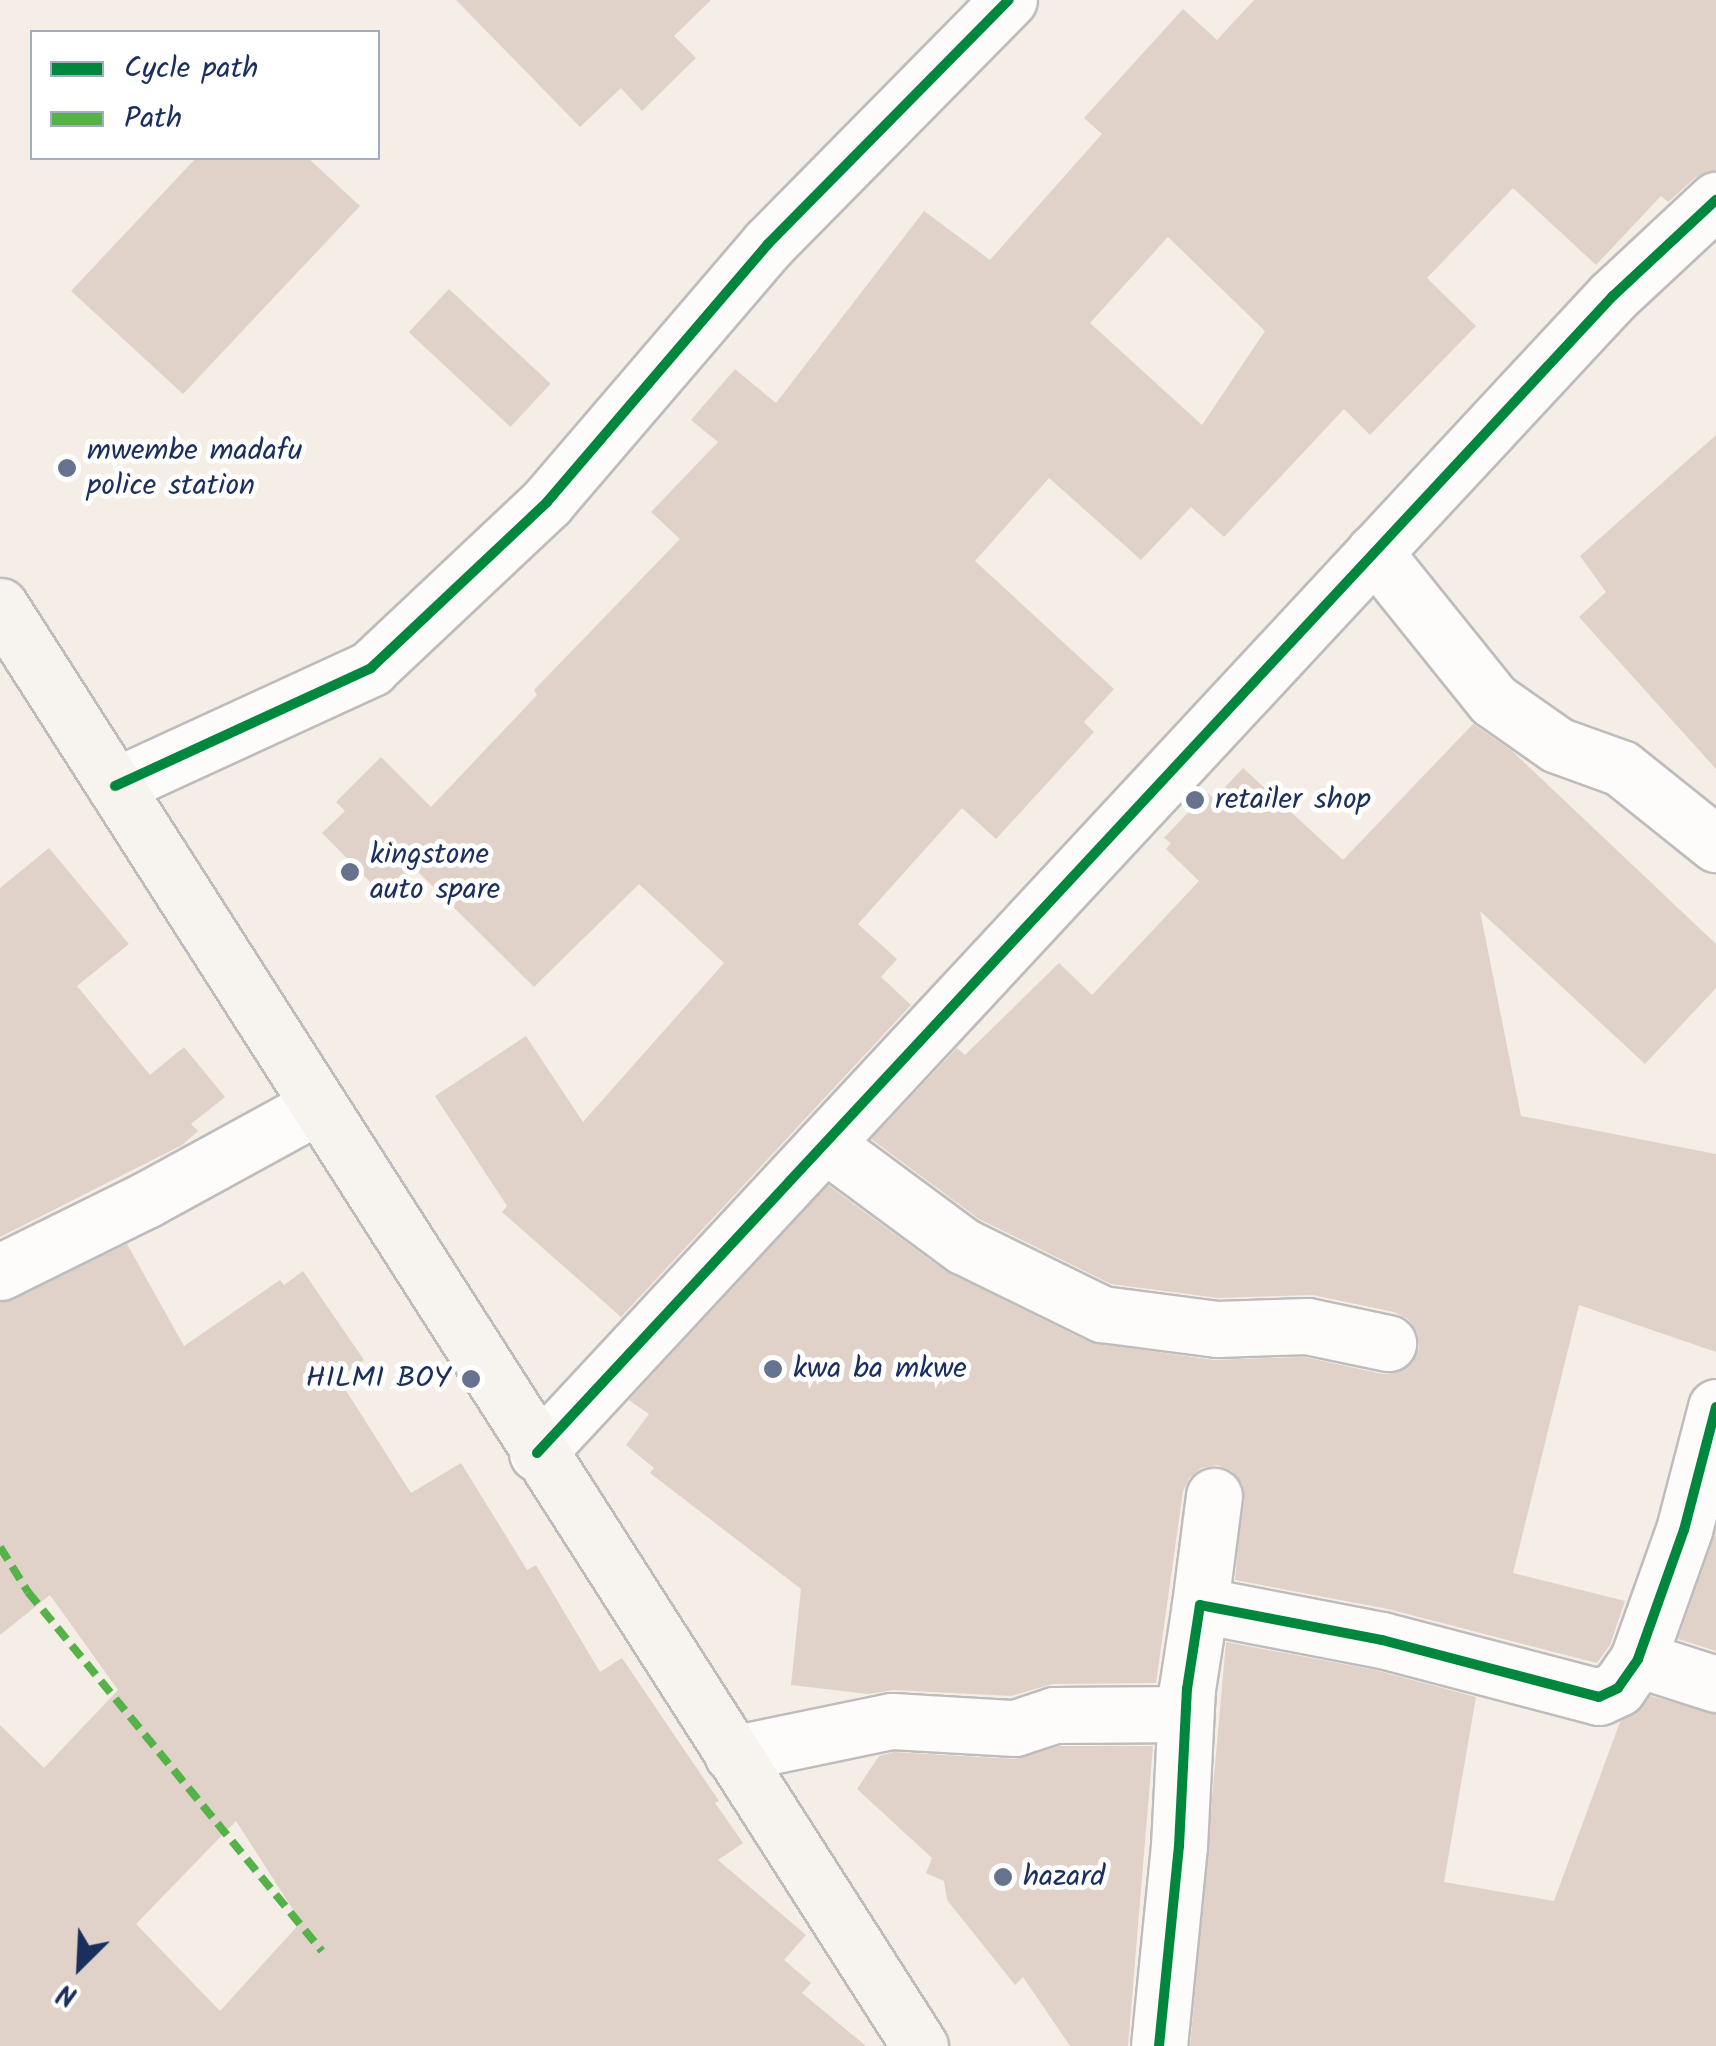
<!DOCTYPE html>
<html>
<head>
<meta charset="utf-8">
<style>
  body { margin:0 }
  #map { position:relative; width:1716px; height:2046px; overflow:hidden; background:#f4eee7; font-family:Kalam,sans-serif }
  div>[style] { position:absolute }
  .building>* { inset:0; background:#e0d2c9; transform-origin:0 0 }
  .roads { filter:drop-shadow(2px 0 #bebcbc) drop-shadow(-2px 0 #bebcbc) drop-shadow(0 2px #bebcbc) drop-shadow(0 -2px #bebcbc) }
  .minor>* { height:55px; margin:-27.5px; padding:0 27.5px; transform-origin:27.5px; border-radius:27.5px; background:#fdfcfb }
  .secondary>* { height:55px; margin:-27.5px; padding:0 27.5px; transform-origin:27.5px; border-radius:27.5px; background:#f7f3ee }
  .quiet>* { height:8px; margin-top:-4px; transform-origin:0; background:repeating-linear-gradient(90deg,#55b248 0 15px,transparent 0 23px) }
  .cycleway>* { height:10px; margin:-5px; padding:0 5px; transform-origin:5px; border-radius:5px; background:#00873e }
  .dots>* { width:28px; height:28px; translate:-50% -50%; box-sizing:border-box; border:5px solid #fff; border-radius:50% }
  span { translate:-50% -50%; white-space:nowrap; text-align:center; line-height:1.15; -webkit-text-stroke:10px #fff; paint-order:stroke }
  .poi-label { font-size:30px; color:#1b2f5e }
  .left { translate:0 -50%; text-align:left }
  .right { translate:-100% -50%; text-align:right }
  .legend { position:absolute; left:30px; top:30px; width:350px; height:130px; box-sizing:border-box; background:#fff; border:2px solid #a4acbf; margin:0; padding:12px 18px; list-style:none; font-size:30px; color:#1b2f5e }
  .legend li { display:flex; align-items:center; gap:20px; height:50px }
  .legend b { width:50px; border:2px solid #a4acbf }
  .north { position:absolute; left:30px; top:1916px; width:100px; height:100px; -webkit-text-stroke:8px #fff; paint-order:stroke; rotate:204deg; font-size:28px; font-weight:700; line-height:40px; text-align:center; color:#1b2f5e }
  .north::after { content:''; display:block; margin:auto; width:35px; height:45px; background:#1b2f5e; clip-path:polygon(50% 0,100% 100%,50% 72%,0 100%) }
</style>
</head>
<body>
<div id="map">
  <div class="building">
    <i style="clip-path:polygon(456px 0,711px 0,674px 36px,696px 58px,642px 111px,621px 88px,580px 127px)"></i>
    <i style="clip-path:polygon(evenodd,1254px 0,1716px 0,1716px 170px,1696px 177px,1668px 202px,1661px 196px,1596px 265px,1513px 188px,1427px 278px,1476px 326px,1370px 435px,1344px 409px,1224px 537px,1191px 507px,1141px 560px,1049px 478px,975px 561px,1114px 689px,1084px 722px,1094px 732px,996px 839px,962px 808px,858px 924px,897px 959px,881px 977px,911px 1005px,621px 1317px,502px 1212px,507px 1206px,435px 1096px,526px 1036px,583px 1122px,724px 963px,639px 884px,534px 987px,414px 868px,385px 897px,322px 833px,345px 811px,336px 802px,381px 757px,431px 807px,537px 695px,534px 690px,680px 539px,651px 512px,718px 442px,691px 420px,735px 369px,776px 403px,924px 211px,990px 260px,1102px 134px,1084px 118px,1183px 9px,1217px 40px,1254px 0,1168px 237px,1265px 331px,1202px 425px,1090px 323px,1168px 237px)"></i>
    <i style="clip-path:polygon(196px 158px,308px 158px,360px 206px,183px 394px,71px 291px)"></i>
    <i style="left:449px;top:289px;width:139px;height:59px;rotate:43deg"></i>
    <i style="clip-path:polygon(1716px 435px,1716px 769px,1579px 617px,1606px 592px,1580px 556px)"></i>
    <i style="clip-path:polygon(1473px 724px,1512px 751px,1716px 944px,1716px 988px,1645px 1064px,1480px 911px,1521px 1116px,1716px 1154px,1716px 1352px,1579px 1305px,1513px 1573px,1625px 1601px,1610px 1645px,1597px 1663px,1388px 1609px,1235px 1580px,1243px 1485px,1232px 1471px,1217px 1465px,1201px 1468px,1189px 1478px,1183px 1491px,1156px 1683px,1053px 1684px,1011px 1696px,894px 1690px,868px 1694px,791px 1685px,801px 1589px,650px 1473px,654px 1468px,626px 1445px,649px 1414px,629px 1400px,828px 1185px,945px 1271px,1089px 1342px,1213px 1360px,1304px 1357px,1383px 1374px,1399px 1372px,1412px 1363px,1419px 1348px,1417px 1332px,1408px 1319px,1394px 1312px,1313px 1295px,1218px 1298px,1111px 1284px,979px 1219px,871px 1139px,957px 1048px,965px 1055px,1059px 963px,1092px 995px,1199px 881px,1166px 849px,1171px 843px,1164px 838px,1207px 792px,1214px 799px,1243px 768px,1343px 860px)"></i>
    <i style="clip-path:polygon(49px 848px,129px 944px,77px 986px,150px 1075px,184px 1047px,225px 1097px,191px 1124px,198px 1131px,182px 1145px,0 1237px,0 888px)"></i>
    <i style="clip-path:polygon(evenodd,127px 1244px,184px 1346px,280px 1280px,284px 1285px,303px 1271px,364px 1360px,338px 1378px,411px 1493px,461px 1463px,527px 1570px,536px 1565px,600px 1672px,622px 1658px,719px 1801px,715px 1803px,743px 1843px,718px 1860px,806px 1935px,784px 1960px,811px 1983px,802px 1993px,866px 2046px,0 2046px,0 1725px,44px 1768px,118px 1690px,50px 1595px,0 1635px,0 1303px,127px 1244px,236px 1821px,301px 1922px,220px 2011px,136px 1924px,236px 1821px)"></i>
    <i style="clip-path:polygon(1716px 1531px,1716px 1651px,1678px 1639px)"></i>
    <i style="clip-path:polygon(1226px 1642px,1375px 1670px,1476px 1697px,1444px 1882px,1554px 1901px,1620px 1722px,1651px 1696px,1716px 1714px,1716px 2046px,1190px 2046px)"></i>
    <i style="clip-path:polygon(1059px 1746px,1153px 1746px,1128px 2046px,1070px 2046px,1023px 1977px,1015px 1985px,947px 1900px,944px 1881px,926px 1873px,932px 1858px,857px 1789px,879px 1756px,894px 1752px,1014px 1759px)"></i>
  </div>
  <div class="roads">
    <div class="minor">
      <i style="left:1374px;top:552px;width:190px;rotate:51.2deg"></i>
      <i style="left:1493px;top:700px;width:78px;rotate:35.1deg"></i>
      <i style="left:1557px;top:745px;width:68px;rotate:19.8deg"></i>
      <i style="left:1621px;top:768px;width:122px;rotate:38.7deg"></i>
      <i style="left:115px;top:786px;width:282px;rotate:-24.7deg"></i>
      <i style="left:371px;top:668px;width:242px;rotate:-43.3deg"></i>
      <i style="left:547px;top:502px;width:340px;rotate:-49.4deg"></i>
      <i style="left:768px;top:244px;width:343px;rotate:-45.4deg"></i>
      <i style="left:825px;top:1144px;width:172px;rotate:36.5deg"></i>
      <i style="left:963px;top:1246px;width:155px;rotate:26.1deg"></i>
      <i style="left:1102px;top:1314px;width:116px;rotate:7.4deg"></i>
      <i style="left:1217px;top:1329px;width:90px;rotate:-1.9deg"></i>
      <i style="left:1307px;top:1326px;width:83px;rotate:11.9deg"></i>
      <i style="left:0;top:1272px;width:163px;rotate:-26.3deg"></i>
      <i style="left:146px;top:1200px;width:196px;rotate:-28.7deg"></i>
      <i style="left:537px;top:1453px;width:1580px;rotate:-47.08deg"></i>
      <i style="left:1613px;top:296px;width:141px;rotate:-43deg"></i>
      <i style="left:1200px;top:1605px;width:110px;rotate:-82.7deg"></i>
      <i style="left:1638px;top:1659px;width:82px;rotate:17.8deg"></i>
      <i style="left:732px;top:1754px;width:163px;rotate:-11.7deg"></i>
      <i style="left:892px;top:1721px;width:123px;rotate:3.3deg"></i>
      <i style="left:1015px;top:1728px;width:41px;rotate:-18.4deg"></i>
      <i style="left:1054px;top:1715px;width:131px;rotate:-0.4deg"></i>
      <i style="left:1159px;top:2046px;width:201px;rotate:-84.3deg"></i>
      <i style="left:1179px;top:1846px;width:157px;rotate:-87.1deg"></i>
      <i style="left:1187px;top:1689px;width:85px;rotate:-81.2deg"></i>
      <i style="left:1200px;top:1605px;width:185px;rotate:10.9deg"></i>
      <i style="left:1382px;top:1640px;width:224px;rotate:14.7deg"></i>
      <i style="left:1599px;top:1697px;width:21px;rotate:-25deg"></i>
      <i style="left:1618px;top:1688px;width:35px;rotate:-55deg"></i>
      <i style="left:1638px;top:1659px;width:137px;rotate:-70.4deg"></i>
      <i style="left:1684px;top:1530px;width:127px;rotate:-75.4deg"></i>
    </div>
    <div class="secondary">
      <i style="left:0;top:606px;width:1709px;rotate:57.43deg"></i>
    </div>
  </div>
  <div class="quiet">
    <i style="left:0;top:1547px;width:53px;rotate:58.1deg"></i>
    <i style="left:28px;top:1592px;width:464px;rotate:50.7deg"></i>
  </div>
  <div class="cycleway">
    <i style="left:115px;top:786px;width:282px;rotate:-24.7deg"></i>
    <i style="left:371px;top:668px;width:242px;rotate:-43.3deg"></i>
    <i style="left:547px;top:502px;width:340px;rotate:-49.4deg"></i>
    <i style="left:768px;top:244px;width:343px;rotate:-45.4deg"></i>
    <i style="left:537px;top:1453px;width:1580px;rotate:-47.08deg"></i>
    <i style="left:1613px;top:296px;width:141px;rotate:-43deg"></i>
    <i style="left:1159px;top:2046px;width:201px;rotate:-84.3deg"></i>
    <i style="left:1179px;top:1846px;width:157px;rotate:-87.1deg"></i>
    <i style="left:1187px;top:1689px;width:85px;rotate:-81.2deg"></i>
    <i style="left:1200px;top:1605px;width:185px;rotate:10.9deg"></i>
    <i style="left:1382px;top:1640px;width:224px;rotate:14.7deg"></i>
    <i style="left:1599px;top:1697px;width:21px;rotate:-25deg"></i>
    <i style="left:1618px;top:1688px;width:35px;rotate:-55deg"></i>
    <i style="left:1638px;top:1659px;width:137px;rotate:-70.4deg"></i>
    <i style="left:1684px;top:1530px;width:127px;rotate:-75.4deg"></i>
  </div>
  <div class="dots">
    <i style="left:67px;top:468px;background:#67728e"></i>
    <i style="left:1195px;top:800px;background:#67728e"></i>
    <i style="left:350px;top:872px;background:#67728e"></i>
    <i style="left:773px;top:1369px;background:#67728e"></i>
    <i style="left:471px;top:1379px;background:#67728e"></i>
    <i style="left:1003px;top:1877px;background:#67728e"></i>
  </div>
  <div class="poi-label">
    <span class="left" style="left:87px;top:468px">mwembe madafu<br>police station</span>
    <span class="left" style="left:1215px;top:800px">retailer shop</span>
    <span class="left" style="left:370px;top:872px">kingstone<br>auto spare</span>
    <span class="left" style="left:793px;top:1369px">kwa ba mkwe</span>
    <span class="right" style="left:451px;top:1379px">HILMI BOY</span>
    <span class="left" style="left:1023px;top:1877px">hazard</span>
  </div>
  <ul class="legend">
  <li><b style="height:12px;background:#00873e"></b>Cycle path</li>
  <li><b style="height:12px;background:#55b248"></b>Path</li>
  </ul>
  <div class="north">N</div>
</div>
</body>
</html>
